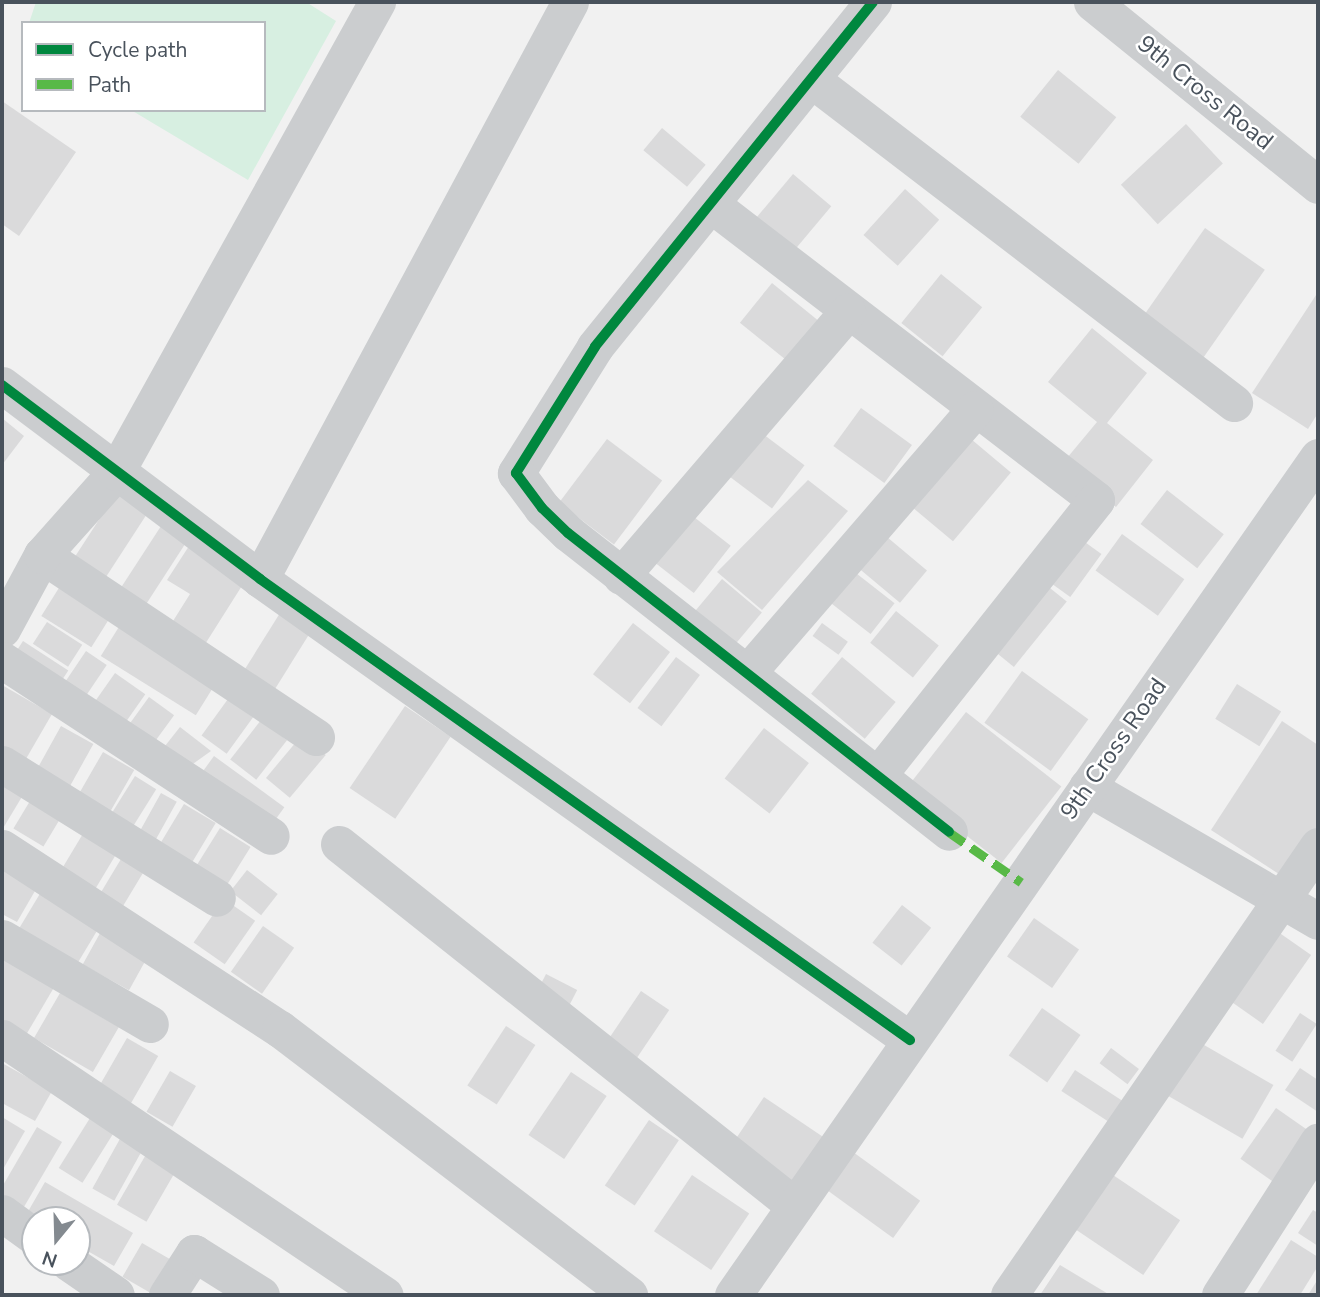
<!DOCTYPE html>
<html>
<head>
<meta charset="utf-8">
<style>
  body { margin:0 }
  #map { position:relative; width:1320px; height:1297px; overflow:hidden; background:#f1f1f1; font-family:"Nunito Sans",sans-serif }
  div>[style] { position:absolute }
  .green>* { inset:0; background:#d7efe1 }
  .building>* { inset:0; background:#dadadb; transform-origin:0 0 }
  .minor>* { height:37px; margin:-18.5px; padding:0 18.5px; transform-origin:18.5px; border-radius:18.5px; background:#cbcdcf }
  .quiet>* { height:9px; margin-top:-4.5px; transform-origin:0; background:repeating-linear-gradient(90deg,#58b947 0 18px,transparent 0 27px) }
  .cycleway>* { height:10px; margin:-5px; padding:0 5px; transform-origin:5px; border-radius:5px; background:#00873e }
  span { translate:-50% -50%; white-space:nowrap; text-align:center; line-height:1.15; -webkit-text-stroke:5px #fff; paint-order:stroke }
  .street-label { font-size:24px; color:#49525c }
  .frame { position:absolute; inset:0; border:4px solid #49525c; pointer-events:none }
  .legend { position:absolute; left:21px; top:21px; width:245px; height:91px; box-sizing:border-box; background:#fff; border:2px solid #b6babe; margin:0; padding:9px 12px; list-style:none; font-size:21px; color:#49525c }
  .legend li { display:flex; align-items:center; gap:14px; height:35px }
  .legend b { width:35px; border:2px solid #b6babe }
  .north { position:absolute; left:21px; top:1206px; width:70px; height:70px; box-sizing:border-box; background:#fff; border:2px solid #b6babe; border-radius:50%; rotate:199deg; font-size:19px; font-weight:700; line-height:28px; text-align:center; color:#49525c }
  .north::after { content:''; display:block; margin:auto; width:24px; height:32px; background:#848a90; clip-path:polygon(50% 0,100% 100%,50% 72%,0 100%) }
</style>
</head>
<body>
<div id="map">
  <div class="green">
    <i style="clip-path:polygon(36px 2px,306px 2px,336px 21px,248px 180px,131px 110px,264px 110px,264px 23px,29px 23px)"></i>
  </div>
  <div class="building">
    <i style="left:1058px;top:70px;width:75px;height:60px;rotate:39deg"></i>
    <i style="clip-path:polygon(2px 101px,76px 152px,19px 236px,2px 224px)"></i>
    <i style="left:1186px;top:124px;width:54px;height:89px;rotate:47deg"></i>
    <i style="left:662px;top:128px;width:57px;height:29px;rotate:40deg"></i>
    <i style="left:793px;top:174px;width:50px;height:63px;rotate:40deg"></i>
    <i style="left:905px;top:189px;width:46px;height:62px;rotate:42deg"></i>
    <i style="left:1205px;top:228px;width:73px;height:107px;rotate:35deg"></i>
    <i style="left:941px;top:274px;width:53px;height:63px;rotate:39deg"></i>
    <i style="left:772px;top:283px;width:59px;height:51px;rotate:39deg"></i>
    <i style="clip-path:polygon(1318px 292px,1318px 413px,1308px 429px,1252px 393px)"></i>
    <i style="clip-path:polygon(1092px 328px,1147px 373px,1107px 423px,1153px 460px,1116px 507px,1062px 464px,1097px 422px,1048px 382px)"></i>
    <i style="left:861px;top:408px;width:63px;height:47px;rotate:36deg"></i>
    <i style="clip-path:polygon(2px 418px,24px 436px,2px 465px)"></i>
    <i style="left:755px;top:428px;width:62px;height:54px;rotate:37deg"></i>
    <i style="left:607px;top:439px;width:69px;height:80px;rotate:37deg"></i>
    <i style="left:971px;top:439px;width:52px;height:90px;rotate:40deg"></i>
    <i style="clip-path:polygon(808px 480px,848px 511px,762px 610px,717px 572px)"></i>
    <i style="left:1167px;top:490px;width:72px;height:43px;rotate:38deg"></i>
    <i style="left:117px;top:492px;width:37px;height:82px;rotate:33deg"></i>
    <i style="left:685px;top:510px;width:58px;height:60px;rotate:38deg"></i>
    <i style="left:163px;top:523px;width:30px;height:77px;rotate:33deg"></i>
    <i style="left:881px;top:532px;width:60px;height:42px;rotate:40deg"></i>
    <i style="left:1122px;top:534px;width:77px;height:45px;rotate:36deg"></i>
    <i style="left:1082px;top:540px;width:24px;height:53px;rotate:36deg"></i>
    <i style="clip-path:polygon(189px 546px,245px 581px,202px 649px,168px 629px,190px 594px,167px 580px)"></i>
    <i style="left:852px;top:570px;width:54px;height:39px;rotate:38deg"></i>
    <i style="left:722px;top:579px;width:52px;height:46px;rotate:40deg"></i>
    <i style="left:62px;top:583px;width:59px;height:39px;rotate:32deg"></i>
    <i style="left:1045px;top:584px;width:28px;height:84px;rotate:39deg"></i>
    <i style="left:896px;top:611px;width:55px;height:41px;rotate:39deg"></i>
    <i style="left:280px;top:613px;width:36px;height:77px;rotate:32deg"></i>
    <i style="left:47px;top:622px;width:42px;height:26px;rotate:33deg"></i>
    <i style="left:122px;top:622px;width:112px;height:40px;rotate:32deg"></i>
    <i style="left:633px;top:623px;width:47px;height:65px;rotate:38deg"></i>
    <i style="left:822px;top:623px;width:32px;height:16px;rotate:36deg"></i>
    <i style="left:23px;top:641px;width:54px;height:19px;rotate:33deg"></i>
    <i style="left:86px;top:651px;width:25px;height:47px;rotate:34deg"></i>
    <i style="left:676px;top:657px;width:30px;height:64px;rotate:37deg"></i>
    <i style="left:842px;top:657px;width:70px;height:48px;rotate:40deg"></i>
    <i style="left:1022px;top:671px;width:82px;height:64px;rotate:36deg"></i>
    <i style="left:115px;top:673px;width:37px;height:45px;rotate:35deg"></i>
    <i style="left:1237px;top:684px;width:52px;height:41px;rotate:32deg"></i>
    <i style="clip-path:polygon(2px 685px,52px 714px,23px 764px,2px 752px)"></i>
    <i style="left:149px;top:697px;width:31px;height:32px;rotate:36deg"></i>
    <i style="left:228px;top:699px;width:31px;height:45px;rotate:36deg"></i>
    <i style="left:405px;top:706px;width:55px;height:99px;rotate:34deg"></i>
    <i style="left:966px;top:712px;width:121px;height:97px;rotate:38deg"></i>
    <i style="left:261px;top:720px;width:33px;height:50px;rotate:38deg"></i>
    <i style="clip-path:polygon(1282px 721px,1318px 745px,1318px 829px,1282px 876px,1211px 830px)"></i>
    <i style="left:61px;top:726px;width:37px;height:57px;rotate:29deg"></i>
    <i style="clip-path:polygon(180px 727px,211px 751px,190px 766px,165px 746px)"></i>
    <i style="left:764px;top:728px;width:57px;height:64px;rotate:38deg"></i>
    <i style="left:302px;top:735px;width:31px;height:56px;rotate:40deg"></i>
    <i style="left:103px;top:752px;width:36px;height:51px;rotate:30deg"></i>
    <i style="left:214px;top:756px;width:87px;height:21px;rotate:36deg"></i>
    <i style="clip-path:polygon(2px 776px,26px 790px,2px 830px)"></i>
    <i style="left:135px;top:776px;width:25px;height:46px;rotate:32deg"></i>
    <i style="left:161px;top:793px;width:18px;height:44px;rotate:29deg"></i>
    <i style="left:33px;top:796px;width:35px;height:38px;rotate:31deg"></i>
    <i style="left:184px;top:804px;width:37px;height:53px;rotate:31deg"></i>
    <i style="left:87px;top:827px;width:39px;height:60px;rotate:31deg"></i>
    <i style="left:220px;top:828px;width:36px;height:49px;rotate:32deg"></i>
    <i style="left:127px;top:849px;width:26px;height:51px;rotate:31deg"></i>
    <i style="clip-path:polygon(2px 862px,39px 884px,17px 922px,2px 914px)"></i>
    <i style="left:247px;top:870px;width:39px;height:27px;rotate:38deg"></i>
    <i style="left:44px;top:887px;width:68px;height:54px;rotate:31deg"></i>
    <i style="left:224px;top:899px;width:38px;height:53px;rotate:35deg"></i>
    <i style="left:902px;top:905px;width:37px;height:48px;rotate:38deg"></i>
    <i style="left:1034px;top:918px;width:55px;height:47px;rotate:35deg"></i>
    <i style="left:104px;top:926px;width:53px;height:44px;rotate:29deg"></i>
    <i style="left:263px;top:926px;width:38px;height:56px;rotate:35deg"></i>
    <i style="left:1271px;top:927px;width:49px;height:84px;rotate:35deg"></i>
    <i style="clip-path:polygon(2px 952px,56px 984px,26px 1035px,2px 1021px)"></i>
    <i style="left:546px;top:974px;width:35px;height:24px;rotate:27deg"></i>
    <i style="left:641px;top:991px;width:34px;height:66px;rotate:34deg"></i>
    <i style="left:60px;top:993px;width:68px;height:52px;rotate:30deg"></i>
    <i style="left:1042px;top:1008px;width:47px;height:58px;rotate:35deg"></i>
    <i style="left:1300px;top:1013px;width:20px;height:45px;rotate:33deg"></i>
    <i style="left:506px;top:1026px;width:35px;height:71px;rotate:33deg"></i>
    <i style="left:127px;top:1038px;width:36px;height:58px;rotate:30deg"></i>
    <i style="left:1192px;top:1038px;width:94px;height:62px;rotate:30deg"></i>
    <i style="left:1111px;top:1048px;width:35px;height:19px;rotate:37deg"></i>
    <i style="clip-path:polygon(2px 1063px,52px 1091px,35px 1121px,2px 1103px)"></i>
    <i style="clip-path:polygon(1300px 1068px,1318px 1080px,1318px 1112px,1285px 1090px)"></i>
    <i style="left:1075px;top:1070px;width:56px;height:25px;rotate:33deg"></i>
    <i style="left:170px;top:1071px;width:30px;height:47px;rotate:30deg"></i>
    <i style="left:571px;top:1072px;width:43px;height:76px;rotate:34deg"></i>
    <i style="left:764px;top:1097px;width:71px;height:57px;rotate:34deg"></i>
    <i style="left:1276px;top:1108px;width:49px;height:62px;rotate:35deg"></i>
    <i style="clip-path:polygon(2px 1117px,25px 1131px,2px 1171px)"></i>
    <i style="left:90px;top:1118px;width:28px;height:59px;rotate:32deg"></i>
    <i style="left:649px;top:1120px;width:36px;height:79px;rotate:34deg"></i>
    <i style="clip-path:polygon(37px 1127px,62px 1142px,21px 1212px,2px 1201px,2px 1187px)"></i>
    <i style="left:121px;top:1137px;width:25px;height:59px;rotate:29deg"></i>
    <i style="left:148px;top:1151px;width:34px;height:62px;rotate:30deg"></i>
    <i style="left:853px;top:1152px;width:83px;height:46px;rotate:36deg"></i>
    <i style="left:692px;top:1175px;width:69px;height:68px;rotate:34deg"></i>
    <i style="left:1113px;top:1175px;width:81px;height:66px;rotate:34deg"></i>
    <i style="clip-path:polygon(45px 1182px,133px 1233px,114px 1266px,77px 1245px,77px 1220px,34px 1220px,26px 1215px)"></i>
    <i style="clip-path:polygon(1313px 1210px,1318px 1213px,1318px 1246px,1298px 1233px)"></i>
    <i style="clip-path:polygon(1291px 1240px,1318px 1257px,1318px 1266px,1300px 1295px,1256px 1295px)"></i>
    <i style="left:142px;top:1243px;width:32px;height:39px;rotate:30deg"></i>
    <i style="clip-path:polygon(1060px 1265px,1110px 1295px,1040px 1295px)"></i>
    <i style="clip-path:polygon(1318px 1279px,1318px 1295px,1308px 1295px)"></i>
  </div>
  <div class="minor">
    <i style="left:873px;top:2px;width:443px;rotate:128.9deg"></i>
    <i style="left:595px;top:347px;width:149px;rotate:122.1deg"></i>
    <i style="left:516px;top:473px;width:44px;rotate:53.4deg"></i>
    <i style="left:542px;top:508px;width:36px;rotate:44deg"></i>
    <i style="left:568px;top:533px;width:484px;rotate:38.1deg"></i>
    <i style="left:1092px;top:2px;width:291px;rotate:39deg"></i>
    <i style="left:811px;top:79px;width:533px;rotate:37.45deg"></i>
    <i style="left:712px;top:205px;width:484px;rotate:37.5deg"></i>
    <i style="left:1096px;top:500px;width:350px;rotate:128.4deg"></i>
    <i style="left:2px;top:385px;width:323px;rotate:36.9deg"></i>
    <i style="left:260px;top:579px;width:797px;rotate:35.35deg"></i>
    <i style="left:42px;top:555px;width:329px;rotate:33.6deg"></i>
    <i style="left:621px;top:576px;width:348px;rotate:-49.4deg"></i>
    <i style="left:260px;top:579px;width:655px;rotate:-61.75deg"></i>
    <i style="left:2px;top:629px;width:84px;rotate:-61.6deg"></i>
    <i style="left:42px;top:555px;width:111px;rotate:-48.3deg"></i>
    <i style="left:116px;top:472px;width:538px;rotate:-60.96deg"></i>
    <i style="left:2px;top:660px;width:321px;rotate:33.2deg"></i>
    <i style="left:748px;top:672px;width:347px;rotate:-49.2deg"></i>
    <i style="left:2px;top:764px;width:253px;rotate:31.9deg"></i>
    <i style="left:1087px;top:787px;width:267px;rotate:30.1deg"></i>
    <i style="left:339px;top:844px;width:582px;rotate:38.44deg"></i>
    <i style="left:2px;top:848px;width:332px;rotate:33.1deg"></i>
    <i style="left:280px;top:1029px;width:439px;rotate:37.3deg"></i>
    <i style="left:2px;top:938px;width:171px;rotate:30.2deg"></i>
    <i style="left:2px;top:1038px;width:461px;rotate:33.9deg"></i>
    <i style="left:2px;top:1213px;width:41px;rotate:36deg"></i>
    <i style="left:68px;top:1262px;width:58px;rotate:34.5deg"></i>
    <i style="left:167px;top:1295px;width:50px;rotate:-57.3deg"></i>
    <i style="left:194px;top:1253px;width:79px;rotate:32.1deg"></i>
    <i style="left:733px;top:1295px;width:1022px;rotate:-55.08deg"></i>
    <i style="left:1009px;top:1295px;width:545px;rotate:-55.46deg"></i>
    <i style="left:1220px;top:1295px;width:182px;rotate:-57.4deg"></i>
  </div>
  <div class="quiet">
    <i style="left:949px;top:832px;width:88px;rotate:34.8deg"></i>
  </div>
  <div class="cycleway">
    <i style="left:873px;top:2px;width:443px;rotate:128.9deg"></i>
    <i style="left:595px;top:347px;width:149px;rotate:122.1deg"></i>
    <i style="left:516px;top:473px;width:44px;rotate:53.4deg"></i>
    <i style="left:542px;top:508px;width:36px;rotate:44deg"></i>
    <i style="left:568px;top:533px;width:484px;rotate:38.1deg"></i>
    <i style="left:2px;top:385px;width:323px;rotate:36.9deg"></i>
    <i style="left:260px;top:579px;width:797px;rotate:35.35deg"></i>
  </div>
  <div class="street-label">
    <span style="left:1205px;top:93px;rotate:39deg">9th Cross Road</span>
    <span style="left:1114px;top:749px;rotate:-55deg">9th Cross Road</span>
  </div>
  <div class="frame"></div>
  <ul class="legend">
  <li><b style="height:9px;background:#00873e"></b>Cycle path</li>
  <li><b style="height:9px;background:#58b947"></b>Path</li>
  </ul>
  <div class="north">N</div>
</div>
</body>
</html>
